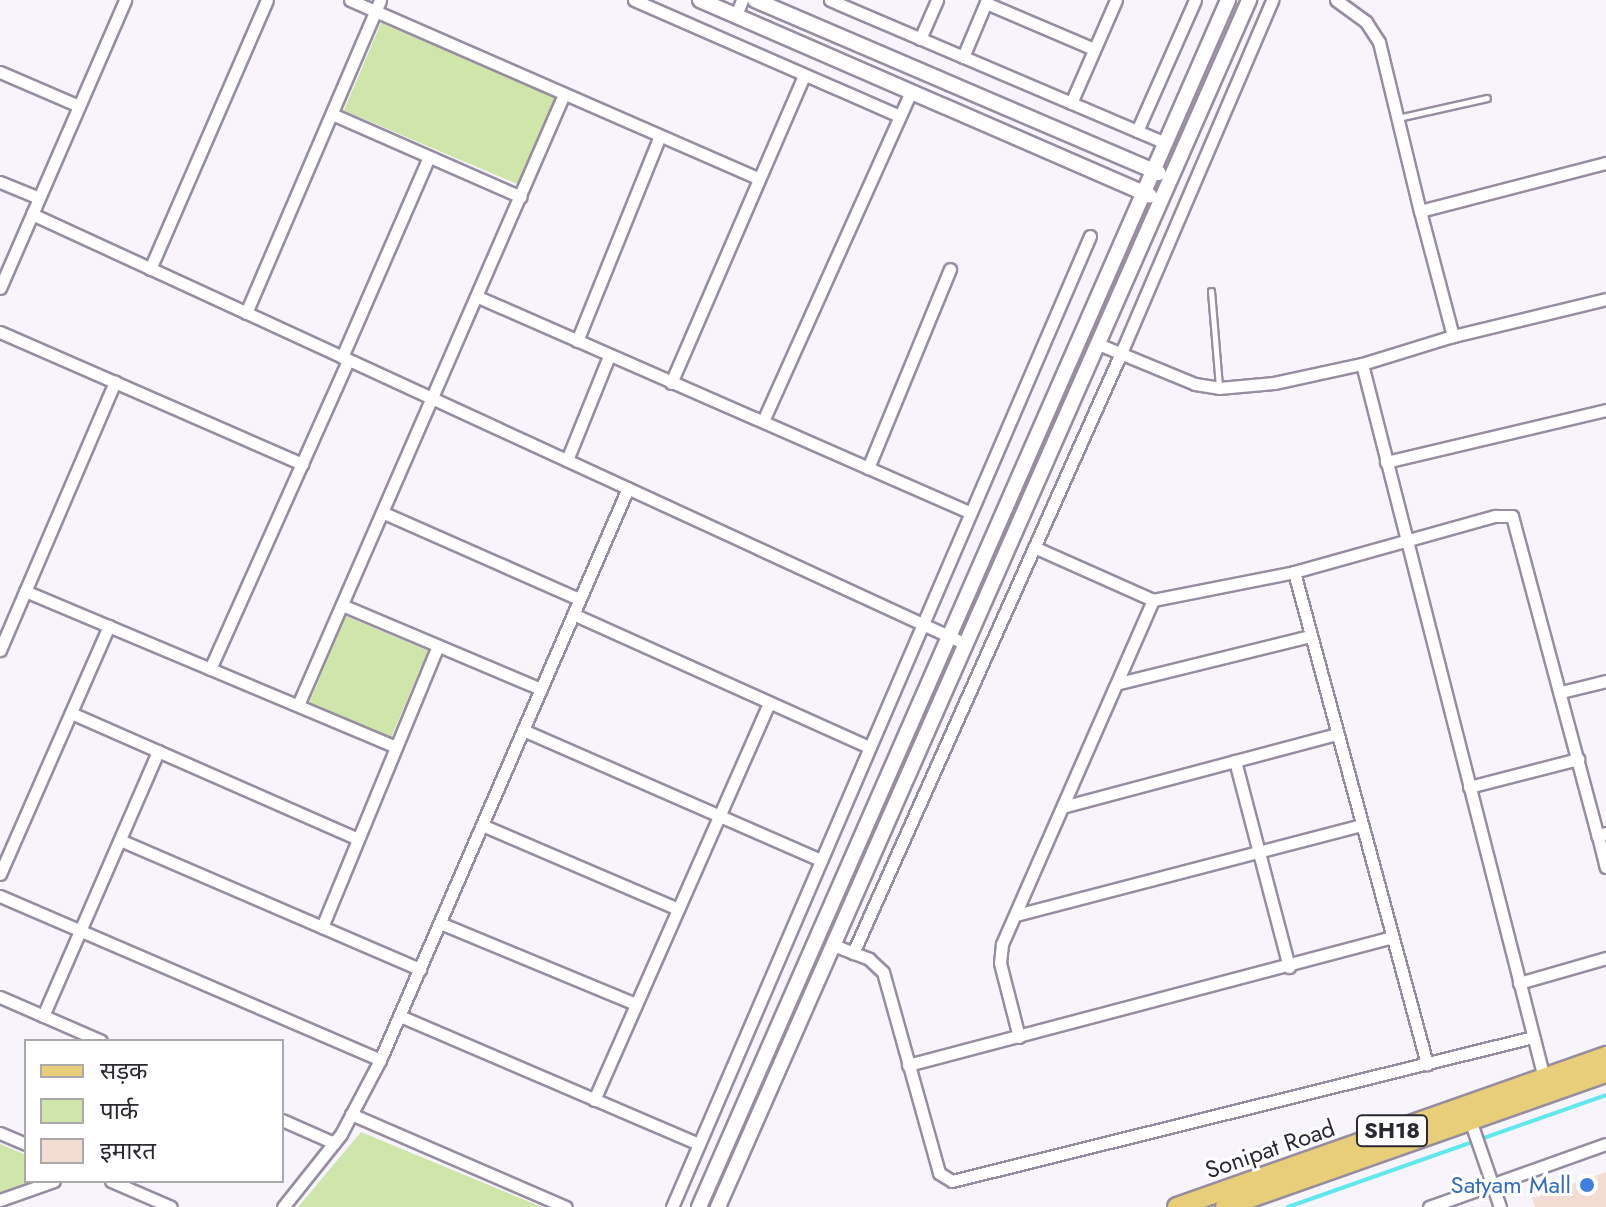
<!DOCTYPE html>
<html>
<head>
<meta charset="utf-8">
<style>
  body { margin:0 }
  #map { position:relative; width:1606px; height:1207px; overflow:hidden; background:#f8f4fc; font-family:Jost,"Noto Sans Devanagari",sans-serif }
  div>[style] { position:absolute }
  .green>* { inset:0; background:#cfe5a9; transform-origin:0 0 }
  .stream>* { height:4px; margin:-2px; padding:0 2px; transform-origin:2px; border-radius:2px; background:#60e8ed }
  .building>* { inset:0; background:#f3dcd2 }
  .roads { filter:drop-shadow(2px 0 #978da0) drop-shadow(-2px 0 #978da0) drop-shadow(0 2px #978da0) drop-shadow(0 -2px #978da0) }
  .service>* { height:5px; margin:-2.5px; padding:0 2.5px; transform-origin:2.5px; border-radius:2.5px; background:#fff }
  .minor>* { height:11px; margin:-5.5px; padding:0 5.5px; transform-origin:5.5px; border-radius:5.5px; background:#fff }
  .tertiary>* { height:14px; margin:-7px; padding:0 7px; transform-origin:7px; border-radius:7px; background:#fff }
  .primary>* { height:18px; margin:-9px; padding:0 9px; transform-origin:9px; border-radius:9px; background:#e8ce78 }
  .dots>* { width:22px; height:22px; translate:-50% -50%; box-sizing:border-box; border:4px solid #fff; border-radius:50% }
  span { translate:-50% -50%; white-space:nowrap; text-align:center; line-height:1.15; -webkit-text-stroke:6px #fff; paint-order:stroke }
  .shield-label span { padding:2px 6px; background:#fff; border:2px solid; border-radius:6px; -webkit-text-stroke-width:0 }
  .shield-label { font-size:22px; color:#2c2830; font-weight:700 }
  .street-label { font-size:24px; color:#2c2830 }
  .shop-label { font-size:24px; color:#366cbe }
  .right { translate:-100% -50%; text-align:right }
  .legend { position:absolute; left:24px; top:1039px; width:260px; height:144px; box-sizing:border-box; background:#fff; border:2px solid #aba9ac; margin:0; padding:10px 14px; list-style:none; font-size:24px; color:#2c2830 }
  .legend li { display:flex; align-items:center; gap:16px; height:40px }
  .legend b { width:40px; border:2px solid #aba9ac }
</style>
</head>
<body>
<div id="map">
  <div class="green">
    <i style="left:381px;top:23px;width:189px;height:95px;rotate:23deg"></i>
    <i style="left:346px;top:616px;width:89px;height:94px;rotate:23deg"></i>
    <i style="clip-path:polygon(361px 1132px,542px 1207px,298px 1207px)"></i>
    <i style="clip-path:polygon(0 1144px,26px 1155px,26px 1181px,36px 1181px,0 1193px)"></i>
  </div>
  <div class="stream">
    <i style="left:1288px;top:1207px;width:337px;rotate:-19.4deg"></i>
  </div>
  <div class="building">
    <i style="clip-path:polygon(1606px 1172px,1606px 1207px,1535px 1207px,1532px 1198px)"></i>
  </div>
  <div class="roads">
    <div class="service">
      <i style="left:1398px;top:118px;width:91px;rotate:-12.7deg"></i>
      <i style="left:1211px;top:291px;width:95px;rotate:85.2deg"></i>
    </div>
    <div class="minor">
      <i style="left:350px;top:0;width:446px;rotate:23.6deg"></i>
      <i style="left:634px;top:0;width:290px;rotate:23.6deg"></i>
      <i style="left:830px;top:0;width:364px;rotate:23.1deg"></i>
      <i style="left:1336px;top:0;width:37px;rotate:36deg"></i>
      <i style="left:1366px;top:22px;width:24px;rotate:57deg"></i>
      <i style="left:1379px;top:42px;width:174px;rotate:76.4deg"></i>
      <i style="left:1420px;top:211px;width:192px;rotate:-14.5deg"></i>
      <i style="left:986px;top:3px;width:117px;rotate:23.1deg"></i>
      <i style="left:736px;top:15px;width:16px;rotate:-68deg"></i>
      <i style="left:920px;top:39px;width:43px;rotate:-66.4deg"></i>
      <i style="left:963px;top:57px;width:62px;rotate:-67.2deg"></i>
      <i style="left:0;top:72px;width:86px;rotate:23.3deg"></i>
      <i style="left:1071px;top:103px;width:112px;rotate:-66.4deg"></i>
      <i style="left:332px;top:114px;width:206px;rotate:23.7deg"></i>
      <i style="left:1137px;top:131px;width:143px;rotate:-66.1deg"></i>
      <i style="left:0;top:182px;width:42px;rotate:22.3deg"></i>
      <i style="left:32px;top:214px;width:1028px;rotate:24.72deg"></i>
      <i style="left:150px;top:269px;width:293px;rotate:-66.5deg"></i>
      <i style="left:0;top:288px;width:314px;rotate:-66.5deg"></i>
      <i style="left:478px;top:297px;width:536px;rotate:23.65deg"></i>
      <i style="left:246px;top:313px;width:340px;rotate:-66.8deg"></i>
      <i style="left:0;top:332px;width:330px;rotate:23.6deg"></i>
      <i style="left:1453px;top:336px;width:157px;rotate:-13.6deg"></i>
      <i style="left:577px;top:341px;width:221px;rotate:-68deg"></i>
      <i style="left:1098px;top:344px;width:105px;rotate:22.4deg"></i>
      <i style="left:1195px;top:384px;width:24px;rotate:9deg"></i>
      <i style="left:1219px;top:388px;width:55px;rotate:-5.2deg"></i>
      <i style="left:1274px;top:383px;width:90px;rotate:-12.2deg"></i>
      <i style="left:1362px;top:364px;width:737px;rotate:75.7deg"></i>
      <i style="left:342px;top:357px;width:218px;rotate:-66.5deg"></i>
      <i style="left:1362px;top:364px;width:95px;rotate:-17.1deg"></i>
      <i style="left:1453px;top:336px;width:129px;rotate:-104.8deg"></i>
      <i style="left:671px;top:383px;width:335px;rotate:-66.6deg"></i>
      <i style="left:763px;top:421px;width:362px;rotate:-65.8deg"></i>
      <i style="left:567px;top:460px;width:112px;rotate:-68deg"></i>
      <i style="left:1386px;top:462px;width:226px;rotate:-13.3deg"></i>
      <i style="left:868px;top:468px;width:215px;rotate:-67.6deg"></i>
      <i style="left:384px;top:513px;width:213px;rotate:23.8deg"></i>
      <i style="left:1034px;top:547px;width:130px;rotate:24deg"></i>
      <i style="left:1153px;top:600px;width:144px;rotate:-11.2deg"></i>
      <i style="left:1294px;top:572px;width:209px;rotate:-15.6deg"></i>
      <i style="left:1495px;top:516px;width:17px"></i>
      <i style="left:1512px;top:516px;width:331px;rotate:75deg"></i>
      <i style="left:1294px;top:572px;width:510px;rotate:74.87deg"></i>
      <i style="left:25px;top:591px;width:402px;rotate:22.8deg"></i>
      <i style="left:342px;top:605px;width:216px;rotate:22.9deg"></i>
      <i style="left:573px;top:614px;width:325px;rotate:24.2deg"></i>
      <i style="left:0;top:650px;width:292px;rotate:-66.8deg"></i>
      <i style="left:210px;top:669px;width:338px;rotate:-65.9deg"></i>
      <i style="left:1119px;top:683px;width:197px;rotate:-13.8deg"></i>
      <i style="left:1561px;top:692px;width:46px;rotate:-13.7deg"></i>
      <i style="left:298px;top:705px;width:666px;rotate:-66.47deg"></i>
      <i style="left:71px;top:713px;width:313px;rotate:23.7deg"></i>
      <i style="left:523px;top:730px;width:325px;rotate:23.6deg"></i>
      <i style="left:1235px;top:761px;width:213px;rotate:75.3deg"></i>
      <i style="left:1469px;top:787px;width:113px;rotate:-14.4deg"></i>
      <i style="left:1066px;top:806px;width:280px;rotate:-14.9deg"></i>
      <i style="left:482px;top:825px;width:213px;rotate:23.2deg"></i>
      <i style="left:1606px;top:833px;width:9px;rotate:159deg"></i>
      <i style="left:1598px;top:836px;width:32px;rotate:76deg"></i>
      <i style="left:120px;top:840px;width:327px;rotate:23.3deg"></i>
      <i style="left:0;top:874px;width:271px;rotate:-66.3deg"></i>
      <i style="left:0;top:896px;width:414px;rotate:23.3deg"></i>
      <i style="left:1016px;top:915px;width:357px;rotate:-14.6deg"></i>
      <i style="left:440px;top:923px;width:212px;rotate:22.5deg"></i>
      <i style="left:322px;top:927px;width:304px;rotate:-67.6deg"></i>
      <i style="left:833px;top:945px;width:39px;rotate:21deg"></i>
      <i style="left:869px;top:959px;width:19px;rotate:43deg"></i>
      <i style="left:883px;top:972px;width:209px;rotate:74.4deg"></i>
      <i style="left:939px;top:1173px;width:15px;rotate:32deg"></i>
      <i style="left:952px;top:1181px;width:599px;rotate:-13.92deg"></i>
      <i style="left:853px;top:953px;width:657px;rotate:-65.93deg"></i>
      <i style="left:1121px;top:353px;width:384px;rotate:-66.8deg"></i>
      <i style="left:1519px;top:983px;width:91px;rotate:-16deg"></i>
      <i style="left:0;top:997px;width:110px;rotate:23.5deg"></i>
      <i style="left:43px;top:1016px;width:289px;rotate:-66.5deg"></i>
      <i style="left:400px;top:1016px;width:325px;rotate:23.2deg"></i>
      <i style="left:1019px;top:1037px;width:76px;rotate:-104.4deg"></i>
      <i style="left:1000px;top:963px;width:19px;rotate:-84deg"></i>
      <i style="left:1002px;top:944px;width:376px;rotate:-66.3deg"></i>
      <i style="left:908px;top:1065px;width:500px;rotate:-14.8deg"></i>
      <i style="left:594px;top:1100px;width:433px;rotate:-66.2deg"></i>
      <i style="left:351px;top:1114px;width:234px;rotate:23.4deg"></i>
      <i style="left:1469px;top:1117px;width:95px;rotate:71deg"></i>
      <i style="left:282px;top:1120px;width:57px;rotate:23.9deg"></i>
      <i style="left:0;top:1133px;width:28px;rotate:23deg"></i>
      <i style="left:111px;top:1181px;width:65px;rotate:23.4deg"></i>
      <i style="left:0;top:1200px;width:57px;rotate:-19.4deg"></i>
      <i style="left:283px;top:1207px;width:93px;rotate:-51.5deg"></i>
      <i style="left:341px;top:1134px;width:84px;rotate:-62.2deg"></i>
      <i style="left:380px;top:1060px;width:623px;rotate:-66.56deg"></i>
      <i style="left:672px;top:1207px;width:1057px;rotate:-66.71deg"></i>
      <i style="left:1429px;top:1207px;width:188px;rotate:-19.6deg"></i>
    </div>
    <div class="tertiary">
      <i style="left:700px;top:0;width:490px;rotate:23.5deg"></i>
      <i style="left:755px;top:0;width:439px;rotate:23.2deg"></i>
      <i style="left:699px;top:1207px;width:1318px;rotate:-66.33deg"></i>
      <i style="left:718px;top:1207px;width:1319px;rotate:-66.25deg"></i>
    </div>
    <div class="primary">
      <i style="left:1177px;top:1207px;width:455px;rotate:-19.4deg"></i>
      <i style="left:1225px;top:1207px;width:404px;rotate:-19.4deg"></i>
    </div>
  </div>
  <div class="dots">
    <i style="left:1587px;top:1185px;background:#3f7fe0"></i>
  </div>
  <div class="shield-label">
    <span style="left:1392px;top:1131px">SH18</span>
  </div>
  <div class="street-label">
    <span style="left:1270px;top:1149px;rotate:-19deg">Sonipat Road</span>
  </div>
  <div class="shop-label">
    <span class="right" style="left:1571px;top:1185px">Satyam Mall</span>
  </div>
  <ul class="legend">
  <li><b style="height:10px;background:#e8ce78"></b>सड़क</li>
  <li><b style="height:22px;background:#cfe5a9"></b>पार्क</li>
  <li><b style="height:22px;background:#f3dcd2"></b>इमारत</li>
  </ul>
</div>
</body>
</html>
